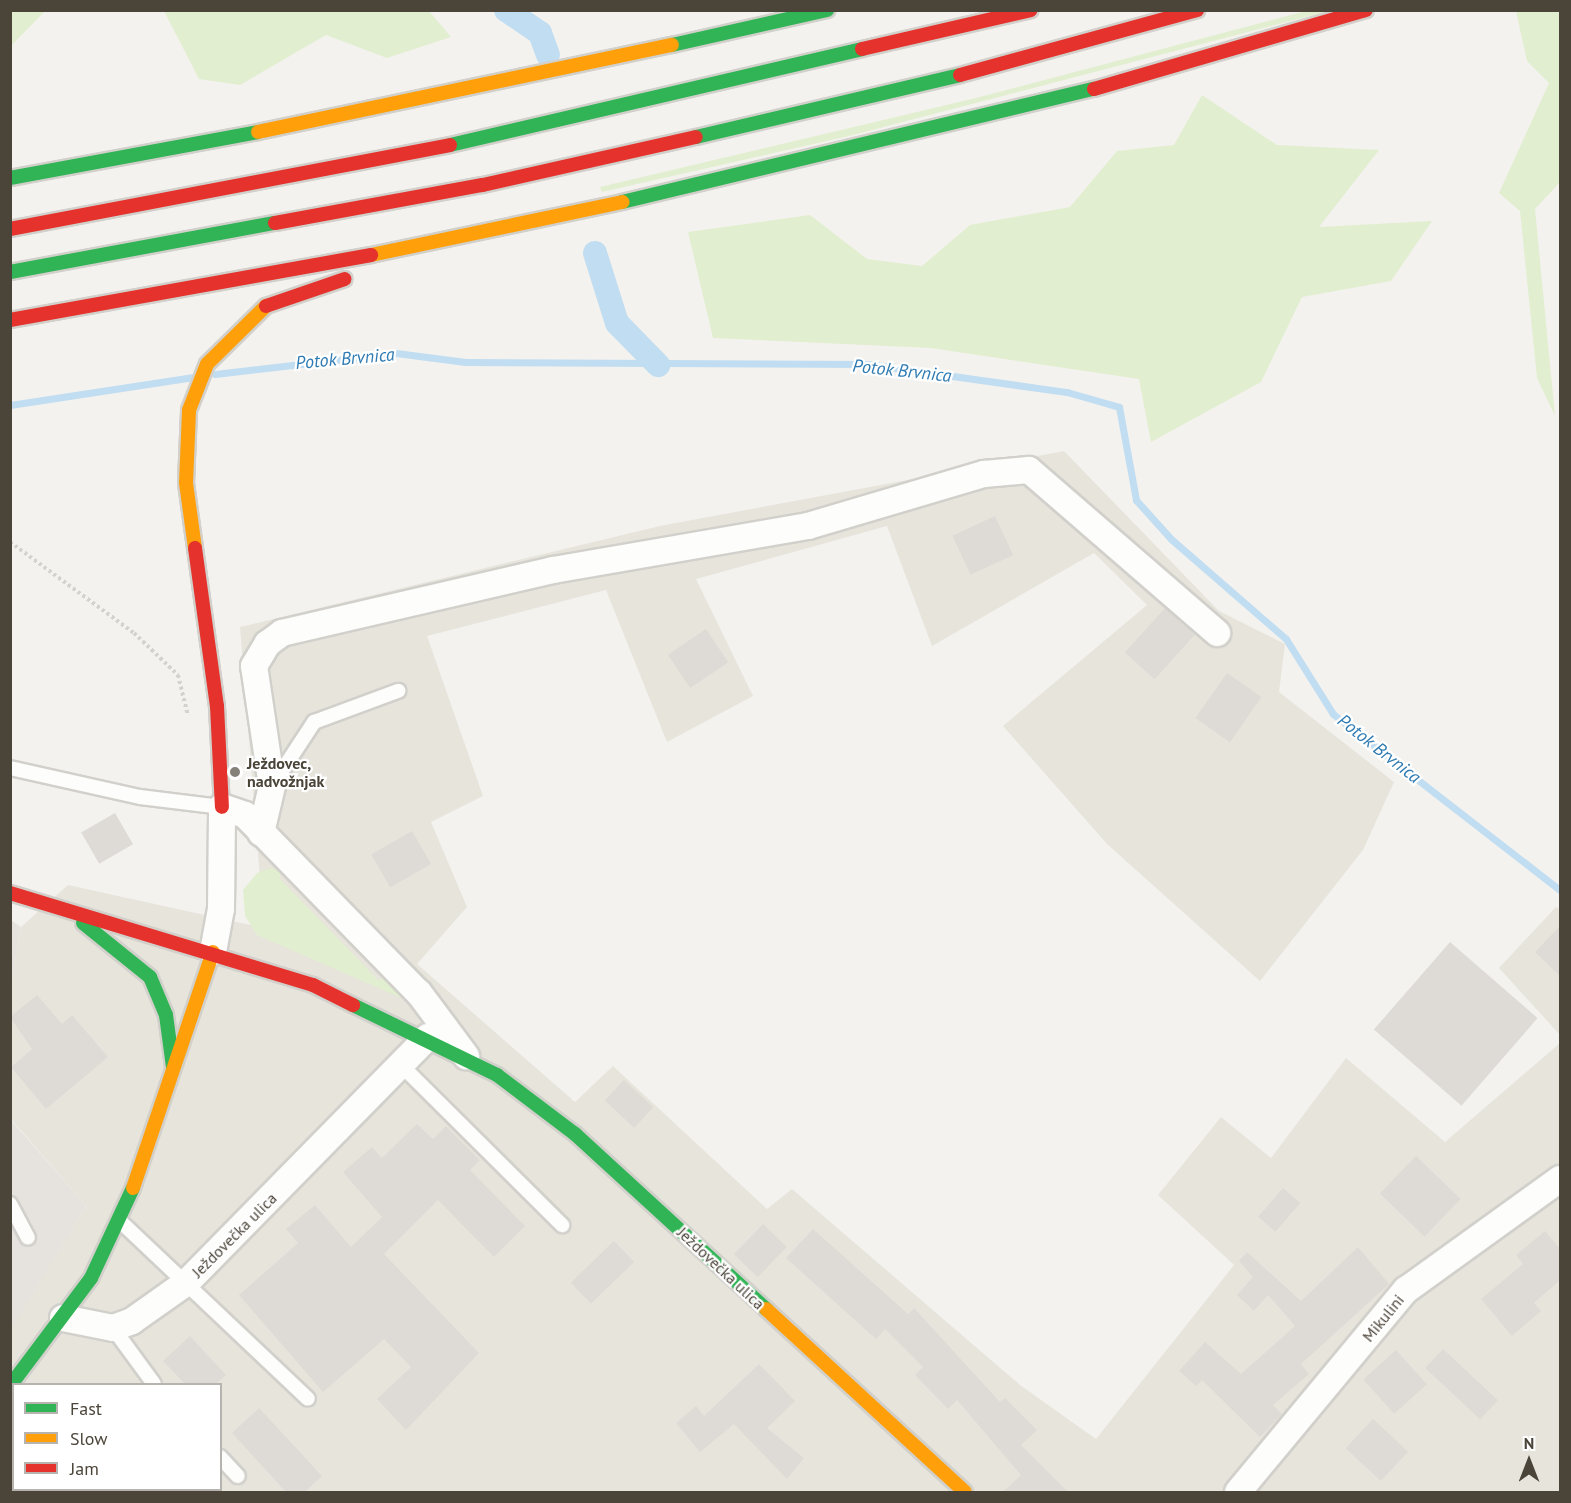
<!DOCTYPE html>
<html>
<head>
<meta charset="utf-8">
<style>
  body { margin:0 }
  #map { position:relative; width:1571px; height:1503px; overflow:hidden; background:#f4f2ee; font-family:"PT Sans",sans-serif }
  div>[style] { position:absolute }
  .residential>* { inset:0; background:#e7e4dc }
  .industrial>* { inset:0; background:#e6e2de }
  .green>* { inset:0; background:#e1eecf }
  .stream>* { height:7px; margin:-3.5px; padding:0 3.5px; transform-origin:3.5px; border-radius:3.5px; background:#c0ddf1 }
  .canal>* { height:24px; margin:-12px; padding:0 12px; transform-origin:12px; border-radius:12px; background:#c0ddf1 }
  .building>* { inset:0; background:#dedbd6; transform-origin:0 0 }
  .path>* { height:4px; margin-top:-2px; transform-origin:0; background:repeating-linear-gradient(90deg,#d3d2cc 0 3px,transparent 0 6px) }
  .roads { filter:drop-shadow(2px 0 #d2d0cb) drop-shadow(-2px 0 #d2d0cb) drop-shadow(0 2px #d2d0cb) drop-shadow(0 -2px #d2d0cb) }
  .lane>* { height:14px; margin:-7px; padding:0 7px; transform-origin:7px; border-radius:7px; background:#fdfdfc }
  .street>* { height:26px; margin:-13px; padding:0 13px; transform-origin:13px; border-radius:13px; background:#fdfdfc }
  .fast>* { height:14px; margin:-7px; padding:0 7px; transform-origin:7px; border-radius:7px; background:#30b455 }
  .slow>* { height:14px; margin:-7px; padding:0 7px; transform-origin:7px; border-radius:7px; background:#ff9f0a }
  .jam>* { height:14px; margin:-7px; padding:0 7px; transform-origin:7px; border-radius:7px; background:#e5322d }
  .dots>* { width:16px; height:16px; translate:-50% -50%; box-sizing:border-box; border:3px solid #fff; border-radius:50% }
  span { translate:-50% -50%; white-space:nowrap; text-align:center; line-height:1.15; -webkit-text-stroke:4.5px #fff; paint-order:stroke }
  .poi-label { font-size:16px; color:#4b4439; font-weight:700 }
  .left { translate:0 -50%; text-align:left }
  .street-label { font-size:16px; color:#4b4439 }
  .water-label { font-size:18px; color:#2e7ab2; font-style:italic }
  .frame { position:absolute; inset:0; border:12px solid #4b4439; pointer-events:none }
  .legend { position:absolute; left:12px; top:1383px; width:210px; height:108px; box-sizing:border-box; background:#fff; border:2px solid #b7b4b0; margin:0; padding:8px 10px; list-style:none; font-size:18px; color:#4b4439 }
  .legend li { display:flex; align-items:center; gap:12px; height:30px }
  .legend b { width:30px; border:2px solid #b7b4b0 }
  .north { position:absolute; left:1499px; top:1431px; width:60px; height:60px; -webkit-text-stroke:4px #fff; paint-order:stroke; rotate:0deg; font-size:16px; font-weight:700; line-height:24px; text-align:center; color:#4b4439 }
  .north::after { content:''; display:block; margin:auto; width:21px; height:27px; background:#4b4439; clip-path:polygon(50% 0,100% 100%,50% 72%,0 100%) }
</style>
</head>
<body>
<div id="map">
  <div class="residential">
    <i style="clip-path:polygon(evenodd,1064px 451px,1219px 611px,1285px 644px,1279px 692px,1394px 782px,1363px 850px,1260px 981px,1107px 844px,1003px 726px,1147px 605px,1094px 553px,932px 646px,887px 526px,696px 579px,753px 696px,667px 742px,606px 590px,427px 636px,483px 796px,431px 822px,467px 907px,417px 964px,575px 1102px,613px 1066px,767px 1209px,792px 1189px,1020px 1385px,1096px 1439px,1234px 1265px,1158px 1195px,1221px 1117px,1271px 1158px,1346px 1058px,1445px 1142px,1560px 1043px,1560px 1492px,11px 1492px,10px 1329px,86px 1206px,11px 1119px,11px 983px,21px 927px,68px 885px,264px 928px,240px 627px,660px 526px,1064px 451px,14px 1384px,220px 1384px,220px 1490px,14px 1490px,14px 1384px)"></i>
    <i style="clip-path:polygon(1556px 907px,1560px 909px,1560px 1035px,1499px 968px)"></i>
  </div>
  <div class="industrial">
    <i style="clip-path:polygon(11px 920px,21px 927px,11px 983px,10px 983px)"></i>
    <i style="clip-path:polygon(10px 1119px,86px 1206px,11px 1329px,10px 1329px)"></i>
  </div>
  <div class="green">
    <i style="clip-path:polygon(11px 10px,45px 11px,11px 46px,10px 11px)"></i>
    <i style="clip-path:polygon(164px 11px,429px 11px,451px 37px,387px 58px,326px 35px,240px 85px,199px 79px)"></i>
    <i style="clip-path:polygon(1306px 11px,1329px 11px,853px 135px,602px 192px,600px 187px,976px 98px)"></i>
    <i style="clip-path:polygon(1516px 11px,1560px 11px,1560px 182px,1535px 209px,1555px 416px,1537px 378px,1520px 211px,1499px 193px,1549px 83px,1527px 61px)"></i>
    <i style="clip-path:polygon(1202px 95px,1277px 145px,1379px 150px,1319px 227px,1432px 221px,1391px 281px,1302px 297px,1261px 382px,1151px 442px,1139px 379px,931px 348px,713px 338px,688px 232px,810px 215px,867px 259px,922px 266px,970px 225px,1070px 207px,1117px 151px,1174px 145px)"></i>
    <i style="clip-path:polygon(271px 868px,280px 871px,280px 879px,379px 981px,384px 976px,404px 999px,257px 935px,245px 916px,243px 890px,257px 873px)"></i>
  </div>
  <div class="stream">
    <i style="left:215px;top:374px;width:182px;rotate:-6.6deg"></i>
    <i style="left:396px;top:353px;width:70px;rotate:7.4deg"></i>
    <i style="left:465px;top:362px;width:402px;rotate:0.3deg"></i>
    <i style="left:867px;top:364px;width:202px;rotate:8deg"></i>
    <i style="left:1067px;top:392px;width:54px;rotate:16.1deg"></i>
    <i style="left:1119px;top:407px;width:95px;rotate:79.6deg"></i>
    <i style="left:1136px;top:500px;width:52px;rotate:48.1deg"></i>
    <i style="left:1171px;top:539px;width:152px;rotate:41deg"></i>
    <i style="left:1286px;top:639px;width:89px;rotate:57.9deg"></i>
    <i style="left:1333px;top:714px;width:287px;rotate:37.8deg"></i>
    <i style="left:10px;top:405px;width:184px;rotate:-8.7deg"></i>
  </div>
  <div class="canal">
    <i style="left:506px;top:10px;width:41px;rotate:34.1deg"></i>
    <i style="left:540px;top:33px;width:23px;rotate:70deg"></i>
    <i style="left:595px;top:253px;width:73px;rotate:72.6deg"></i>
    <i style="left:617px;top:323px;width:59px;rotate:45.7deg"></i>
  </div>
  <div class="building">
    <i style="left:995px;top:516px;width:43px;height:47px;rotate:65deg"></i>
    <i style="left:1165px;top:608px;width:40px;height:60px;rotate:42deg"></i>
    <i style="left:706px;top:629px;width:40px;height:46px;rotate:56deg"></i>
    <i style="left:1227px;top:673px;width:42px;height:55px;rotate:35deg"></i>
    <i style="left:115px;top:813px;width:36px;height:39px;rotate:60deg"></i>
    <i style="left:412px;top:831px;width:38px;height:47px;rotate:60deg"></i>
    <i style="clip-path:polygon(1560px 926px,1560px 976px,1535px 952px)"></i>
    <i style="left:1450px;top:942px;width:116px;height:116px;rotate:41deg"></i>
    <i style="clip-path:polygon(37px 995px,62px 1024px,72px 1015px,108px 1057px,46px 1109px,11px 1067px,32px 1049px,10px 1017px)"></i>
    <i style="left:624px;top:1080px;width:40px;height:28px;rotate:43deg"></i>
    <i style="clip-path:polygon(417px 1124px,433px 1139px,446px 1126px,480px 1160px,470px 1170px,525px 1226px,494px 1257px,438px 1200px,384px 1254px,479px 1353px,406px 1430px,377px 1399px,411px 1367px,384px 1339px,323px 1392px,239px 1295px,298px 1243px,286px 1229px,315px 1205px,351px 1247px,382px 1217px,343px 1172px,372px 1147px,382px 1158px)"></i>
    <i style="left:1416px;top:1156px;width:62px;height:52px;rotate:44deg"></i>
    <i style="left:1283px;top:1188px;width:23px;height:38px;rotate:41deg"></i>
    <i style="left:763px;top:1224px;width:33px;height:42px;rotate:44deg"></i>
    <i style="clip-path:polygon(813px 1229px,908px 1314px,914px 1308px,1000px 1402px,1005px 1398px,1037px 1430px,1021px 1445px,1068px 1492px,1003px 1492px,1021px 1475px,957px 1400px,948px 1409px,915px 1375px,923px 1367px,885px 1329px,876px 1339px,786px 1258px)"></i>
    <i style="clip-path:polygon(1545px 1231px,1560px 1249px,1560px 1280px,1534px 1303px,1541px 1311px,1512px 1336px,1481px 1299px,1523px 1264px,1516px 1255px)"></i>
    <i style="left:614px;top:1241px;width:29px;height:60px;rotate:46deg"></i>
    <i style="clip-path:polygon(1358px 1247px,1389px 1284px,1301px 1364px,1309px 1374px,1273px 1405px,1282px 1414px,1260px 1437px,1202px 1380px,1196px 1386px,1179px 1371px,1205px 1342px,1241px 1374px,1295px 1326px,1268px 1295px,1254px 1311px,1237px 1295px,1253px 1277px,1239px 1261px,1247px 1252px,1301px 1301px)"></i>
    <i style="clip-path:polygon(190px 1336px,226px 1375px,216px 1384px,185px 1384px,163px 1361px)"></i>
    <i style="left:1443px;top:1349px;width:75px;height:26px;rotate:43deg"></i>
    <i style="left:1396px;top:1350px;width:46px;height:44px;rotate:48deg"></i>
    <i style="clip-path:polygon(759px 1364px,795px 1401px,767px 1428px,804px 1458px,787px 1479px,734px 1424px,700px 1452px,676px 1423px,696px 1406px,704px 1416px)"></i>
    <i style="clip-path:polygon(259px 1408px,322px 1476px,305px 1492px,286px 1492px,232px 1433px)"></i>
    <i style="left:1373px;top:1419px;width:48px;height:40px;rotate:43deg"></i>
  </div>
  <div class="path">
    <i style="left:10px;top:542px;width:154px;rotate:36.3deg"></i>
    <i style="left:134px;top:633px;width:61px;rotate:43.7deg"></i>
    <i style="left:178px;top:675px;width:42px;rotate:76.3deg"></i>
  </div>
  <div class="roads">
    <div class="lane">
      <i style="left:10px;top:768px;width:133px;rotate:12.6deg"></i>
      <i style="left:140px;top:797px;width:83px;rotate:7deg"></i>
      <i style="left:272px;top:786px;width:77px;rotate:-56.7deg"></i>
      <i style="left:314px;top:722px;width:90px;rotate:-20.3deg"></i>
      <i style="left:402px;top:1066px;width:226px;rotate:44.8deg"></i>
      <i style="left:10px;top:1204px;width:38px;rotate:62deg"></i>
      <i style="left:121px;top:1222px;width:257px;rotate:43.4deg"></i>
      <i style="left:113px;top:1328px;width:69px;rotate:53.8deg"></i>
      <i style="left:220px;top:1457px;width:26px;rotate:47deg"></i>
    </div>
    <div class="street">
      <i style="left:261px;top:833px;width:48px;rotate:-76.8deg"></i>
      <i style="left:272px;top:786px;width:121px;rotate:-98.5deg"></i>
      <i style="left:254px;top:666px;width:26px;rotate:-59deg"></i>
      <i style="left:267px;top:644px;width:19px;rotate:-36deg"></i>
      <i style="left:282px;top:633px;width:278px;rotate:-13.1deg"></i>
      <i style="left:553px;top:570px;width:259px;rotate:-9.8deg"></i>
      <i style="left:808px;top:526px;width:184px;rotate:-16.5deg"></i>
      <i style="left:984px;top:474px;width:45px;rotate:-5.1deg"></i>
      <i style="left:1029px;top:470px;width:249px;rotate:40.9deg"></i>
      <i style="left:213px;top:952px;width:44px;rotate:-79.5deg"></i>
      <i style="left:221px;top:909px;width:102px;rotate:-89.4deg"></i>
      <i style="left:222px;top:807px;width:24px;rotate:19deg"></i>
      <i style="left:245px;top:815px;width:249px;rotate:45.7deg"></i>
      <i style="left:419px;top:993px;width:79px;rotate:53.3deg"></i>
      <i style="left:63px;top:1318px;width:51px;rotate:11.3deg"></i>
      <i style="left:113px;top:1328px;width:20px;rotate:-20deg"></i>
      <i style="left:132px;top:1321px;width:67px;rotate:-35.3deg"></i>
      <i style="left:187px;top:1282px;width:344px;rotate:-45.5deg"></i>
      <i style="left:1238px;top:1492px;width:263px;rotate:-50.3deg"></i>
      <i style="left:1406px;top:1290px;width:190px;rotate:-35.8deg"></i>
    </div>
    <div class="fast">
      <i style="left:672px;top:45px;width:159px;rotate:-12.7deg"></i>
      <i style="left:696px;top:137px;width:271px;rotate:-13.2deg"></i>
      <i style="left:450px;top:145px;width:423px;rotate:-13.1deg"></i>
      <i style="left:10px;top:178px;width:252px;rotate:-10.5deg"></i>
      <i style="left:622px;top:202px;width:485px;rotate:-13.5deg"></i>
      <i style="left:10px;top:272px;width:269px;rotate:-10.5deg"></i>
      <i style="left:83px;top:923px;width:86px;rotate:38.9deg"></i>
      <i style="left:150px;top:977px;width:41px;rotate:67.2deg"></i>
      <i style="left:166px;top:1015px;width:52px;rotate:82.3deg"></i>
      <i style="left:353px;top:1005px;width:160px;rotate:25.9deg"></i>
      <i style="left:497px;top:1075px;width:98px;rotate:37.1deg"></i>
      <i style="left:575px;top:1134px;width:259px;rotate:42.5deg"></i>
      <i style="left:10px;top:1386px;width:135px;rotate:-53.1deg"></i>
      <i style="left:91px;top:1278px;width:99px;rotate:-65deg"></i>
    </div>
    <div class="slow">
      <i style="left:258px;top:132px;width:423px;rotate:-11.9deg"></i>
      <i style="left:371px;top:255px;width:257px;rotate:-11.9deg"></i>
      <i style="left:195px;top:548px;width:66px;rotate:-97.9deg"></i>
      <i style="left:186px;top:483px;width:73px;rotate:-87.6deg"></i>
      <i style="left:189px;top:410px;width:49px;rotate:-68.6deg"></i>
      <i style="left:207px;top:364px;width:83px;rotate:-44.5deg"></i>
      <i style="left:133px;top:1188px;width:249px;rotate:-71.3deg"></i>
      <i style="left:766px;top:1309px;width:270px;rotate:42.6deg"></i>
    </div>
    <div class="jam">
      <i style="left:862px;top:49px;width:173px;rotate:-13deg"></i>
      <i style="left:960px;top:75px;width:246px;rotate:-15.3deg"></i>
      <i style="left:1094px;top:89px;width:283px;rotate:-16.2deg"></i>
      <i style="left:275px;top:223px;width:211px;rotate:-10.4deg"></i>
      <i style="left:483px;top:185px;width:218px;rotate:-12.7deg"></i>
      <i style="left:10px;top:229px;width:448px;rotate:-10.8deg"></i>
      <i style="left:266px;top:306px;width:83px;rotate:-18.9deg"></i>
      <i style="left:10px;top:320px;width:367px;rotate:-10.2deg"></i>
      <i style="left:195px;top:548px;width:160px;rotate:82.1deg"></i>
      <i style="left:217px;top:706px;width:101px;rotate:87.2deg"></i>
      <i style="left:10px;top:893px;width:317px;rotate:16.9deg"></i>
      <i style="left:313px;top:985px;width:45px;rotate:26.6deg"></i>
    </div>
  </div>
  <div class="dots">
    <i style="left:235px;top:772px;background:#868178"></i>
  </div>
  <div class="poi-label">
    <span class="left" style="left:247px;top:772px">Ježdovec,<br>nadvožnjak</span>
  </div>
  <div class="street-label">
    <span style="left:234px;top:1235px;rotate:-45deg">Ježdovečka ulica</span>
    <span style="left:721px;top:1268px;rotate:43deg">Ježdovečka ulica</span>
    <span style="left:1383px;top:1318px;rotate:-51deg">Mikulini</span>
  </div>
  <div class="water-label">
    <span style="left:345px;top:359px;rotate:-5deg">Potok Brvnica</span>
    <span style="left:902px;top:371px;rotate:6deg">Potok Brvnica</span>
    <span style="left:1379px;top:749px;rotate:38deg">Potok Brvnica</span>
  </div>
  <div class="frame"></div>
  <ul class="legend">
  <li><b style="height:8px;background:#30b455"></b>Fast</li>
  <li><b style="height:8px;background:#ff9f0a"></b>Slow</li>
  <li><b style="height:8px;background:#e5322d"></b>Jam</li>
  </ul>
  <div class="north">N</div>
</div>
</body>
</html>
